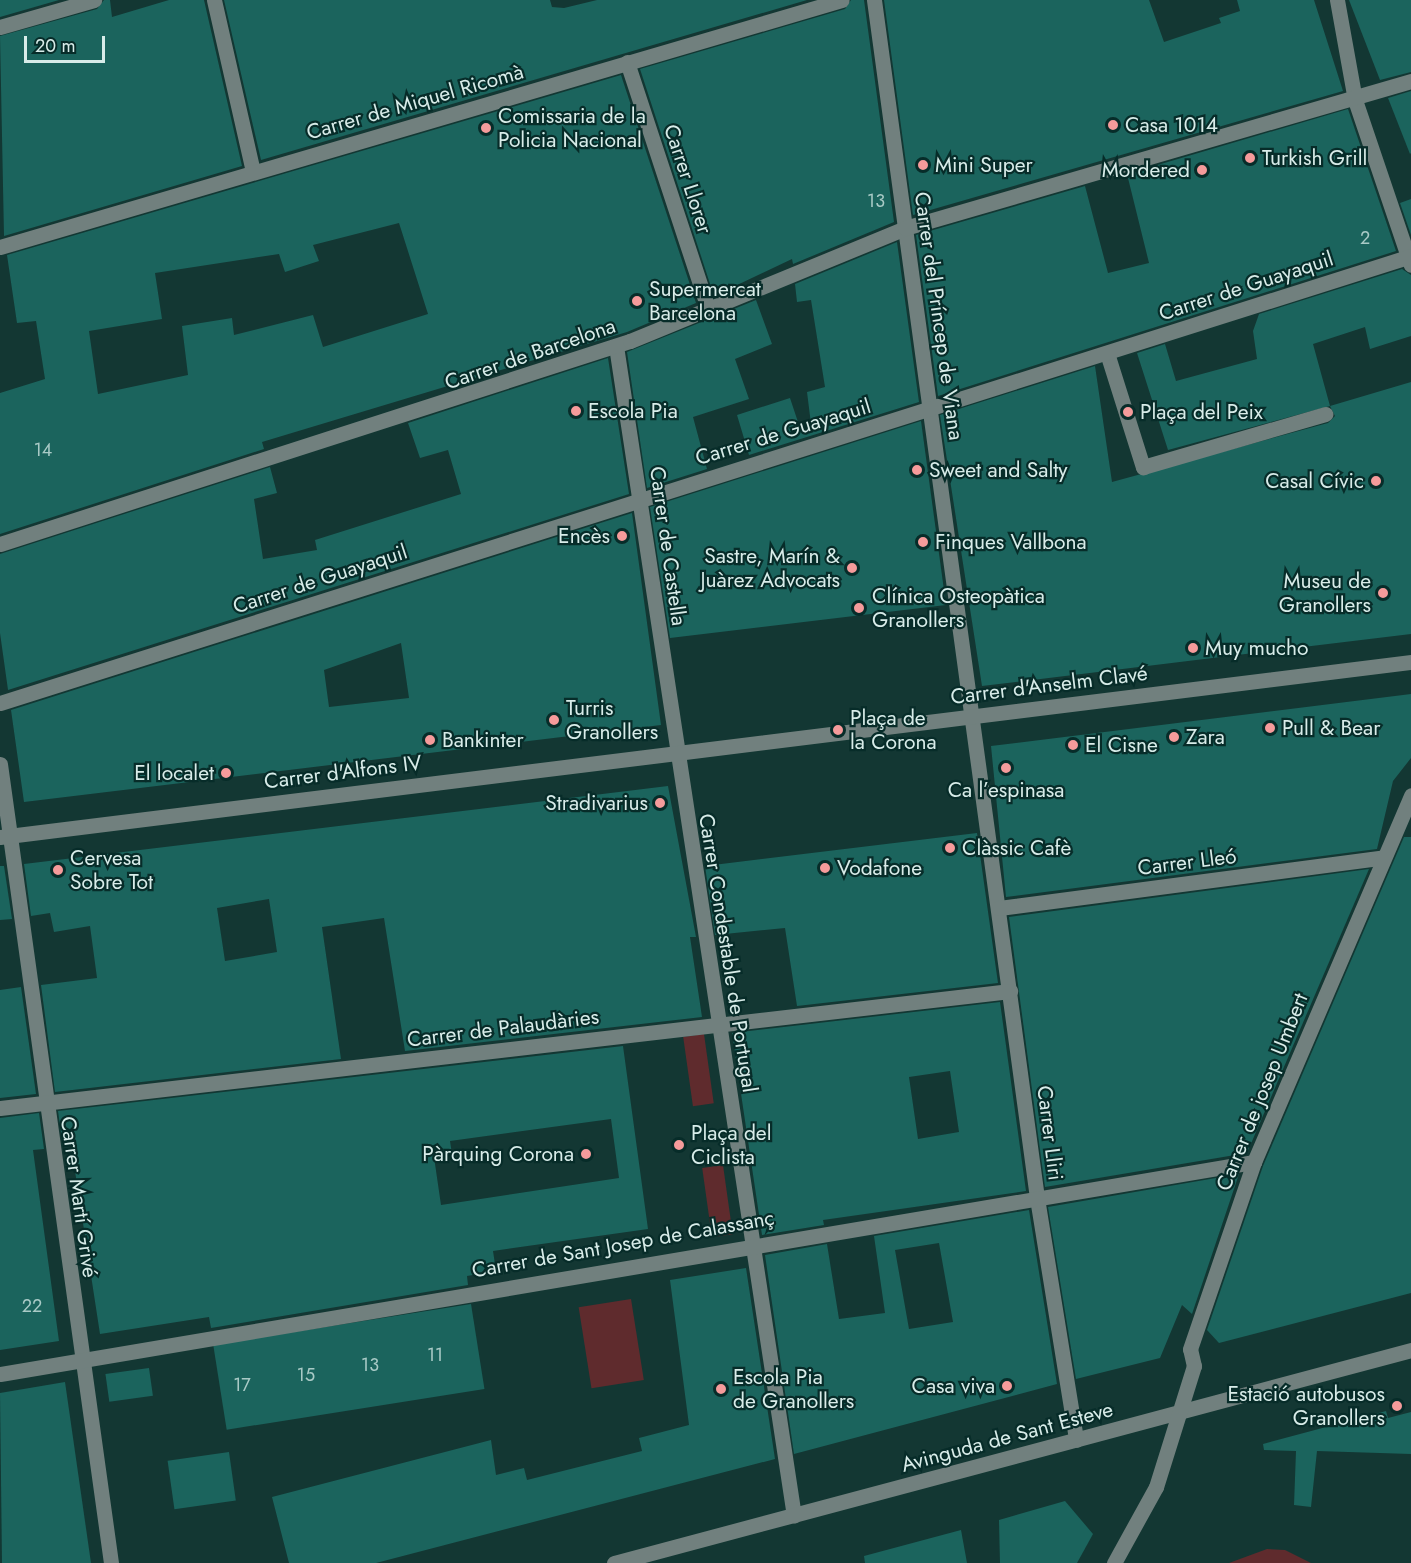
<!DOCTYPE html>
<html>
<head>
<meta charset="utf-8">
<style>
  body { margin:0 }
  #map { position:relative; width:1411px; height:1563px; overflow:hidden; background:#133733; font-family:Jost,sans-serif }
  div>[style] { position:absolute }
  .green>* { inset:0; background:#5f2b2d; transform-origin:0 0 }
  .building>* { inset:0; background:#1b645d; transform-origin:0 0 }
  .minor>* { height:15px; margin:-7.5px; padding:0 7.5px; transform-origin:7.5px; border-radius:7.5px; background:#71807e }
  .dots>* { width:16px; height:16px; translate:-50% -50%; box-sizing:border-box; border:3px solid #072c29; border-radius:50% }
  span { translate:-50% -50%; white-space:nowrap; text-align:center; line-height:1.15; -webkit-text-stroke:4.5px #072c29; paint-order:stroke }
  .number-label { font-size:18px; color:#a9cac6 }
  .number-label span { -webkit-text-stroke-width:0 }
  .street-label { font-size:21px; color:#d8ece9 }
  .poi-label { font-size:21px; color:#d8ece9 }
  .left { translate:0 -50%; text-align:left }
  .right { translate:-100% -50%; text-align:right }
  .scale { position:absolute; left:24px; top:36px; width:81px; height:27px; box-sizing:border-box; border:3px solid #d8ece9; border-top:0; padding-left:8px; font-size:18px; line-height:21px; white-space:nowrap; color:#d8ece9; -webkit-text-stroke:4px #072c29; paint-order:stroke }
</style>
</head>
<body>
<div id="map">
  <div class="green">
    <i style="left:704px;top:1034px;width:70px;height:21px;rotate:82deg"></i>
    <i style="left:723px;top:1165px;width:70px;height:21px;rotate:82deg"></i>
    <i style="left:631px;top:1299px;width:82px;height:53px;rotate:81deg"></i>
    <i style="clip-path:polygon(1267px 1549px,1285px 1550px,1311px 1563px,1229px 1563px)"></i>
  </div>
  <div class="building">
    <i style="clip-path:polygon(0 0,59px 0,0 17px)"></i>
    <i style="clip-path:polygon(104px 0,110px 0,112px 17px,169px 0,204px 0,242px 166px,4px 236px,0 36px,97px 9px)"></i>
    <i style="clip-path:polygon(224px 0,550px 0,552px 7px,564px 8px,597px 0,807px 0,261px 160px)"></i>
    <i style="clip-path:polygon(851px 0,864px 0,894px 222px,793px 264px,792px 259px,714px 296px,640px 69px,845px 9px)"></i>
    <i style="clip-path:polygon(884px 0,1149px 0,1164px 42px,1221px 23px,1219px 18px,1240px 11px,1237px 0,1314px 0,1343px 91px,913px 215px)"></i>
    <i style="clip-path:polygon(1349px 0,1411px 0,1411px 72px,1380px 80px)"></i>
    <i style="clip-path:polygon(evenodd,621px 75px,696px 303px,627px 332px,262px 442px,264px 449px,0 534px,0 393px,45px 379px,36px 321px,17px 323px,7px 255px,621px 75px,399px 223px,428px 314px,323px 347px,313px 315px,234px 335px,232px 318px,182px 326px,188px 375px,98px 394px,89px 331px,162px 319px,155px 273px,279px 254px,285px 272px,319px 261px,313px 245px,399px 223px)"></i>
    <i style="clip-path:polygon(1411px 91px,1411px 153px,1410px 154px,1388px 98px)"></i>
    <i style="clip-path:polygon(1348px 109px,1396px 251px,938px 396px,916px 235px,1085px 186px,1108px 273px,1149px 263px,1127px 174px)"></i>
    <i style="clip-path:polygon(1411px 199px,1411px 235px,1400px 203px)"></i>
    <i style="clip-path:polygon(897px 242px,919px 402px,749px 455px,737px 415px,790px 398px,802px 434px,812px 432px,807px 392px,825px 387px,811px 300px,797px 302px,795px 284px)"></i>
    <i style="clip-path:polygon(1402px 269px,1411px 275px,1411px 336px,1370px 349px,1365px 327px,1313px 344px,1330px 406px,1168px 450px,1137px 353px,1165px 344px,1176px 381px,1257px 359px,1253px 331px,1259px 314px)"></i>
    <i style="clip-path:polygon(756px 300px,772px 344px,735px 359px,749px 399px,693px 417px,707px 469px,647px 488px,627px 352px)"></i>
    <i style="clip-path:polygon(608px 358px,629px 494px,8px 690px,0 633px,0 554px,270px 467px,277px 493px,254px 499px,263px 559px,317px 550px,315px 540px,461px 494px,448px 450px,420px 458px,408px 423px)"></i>
    <i style="clip-path:polygon(1095px 366px,1112px 482px,1328px 423px,1335px 416px,1330px 406px,1411px 382px,1411px 634px,982px 686px,940px 415px)"></i>
    <i style="clip-path:polygon(921px 421px,946px 605px,670px 638px,650px 507px)"></i>
    <i style="clip-path:polygon(evenodd,632px 513px,661px 725px,24px 802px,11px 710px,632px 513px,401px 643px,409px 698px,329px 707px,324px 670px,401px 643px)"></i>
    <i style="clip-path:polygon(1411px 694px,1411px 758px,1393px 781px,1377px 849px,1006px 897px,991px 746px)"></i>
    <i style="clip-path:polygon(evenodd,668px 786px,696px 937px,690px 937px,702px 1017px,405px 1051px,384px 918px,322px 927px,341px 1059px,55px 1092px,41px 985px,97px 978px,90px 926px,54px 932px,50px 913px,31px 916px,24px 864px,668px 786px,269px 899px,277px 952px,225px 961px,217px 908px,269px 899px)"></i>
    <i style="clip-path:polygon(977px 833px,998px 983px,797px 1006px,785px 928px,715px 935px,705px 866px)"></i>
    <i style="clip-path:polygon(1404px 837px,1411px 837px,1411px 1293px,1219px 1343px,1207px 1330px,1263px 1166px)"></i>
    <i style="clip-path:polygon(0 866px,4px 866px,12px 919px,0 920px)"></i>
    <i style="clip-path:polygon(1369px 869px,1247px 1153px,1045px 1187px,1009px 917px)"></i>
    <i style="clip-path:polygon(21px 987px,36px 1094px,0 1098px,0 990px)"></i>
    <i style="clip-path:polygon(evenodd,1000px 1002px,1026px 1191px,823px 1220px,824px 1225px,762px 1235px,732px 1033px,1000px 1002px,950px 1071px,959px 1132px,918px 1139px,909px 1077px,950px 1071px)"></i>
    <i style="clip-path:polygon(evenodd,623px 1046px,648px 1229px,493px 1251px,496px 1271px,467px 1276px,468px 1285px,211px 1328px,209px 1317px,100px 1334px,71px 1145px,63px 1146px,58px 1111px,623px 1046px,611px 1119px,619px 1178px,441px 1205px,434px 1157px,452px 1154px,450px 1141px,611px 1119px)"></i>
    <i style="clip-path:polygon(39px 1113px,44px 1149px,33px 1150px,59px 1341px,0 1350px,0 1118px)"></i>
    <i style="clip-path:polygon(1239px 1174px,1192px 1314px,1182px 1305px,1160px 1358px,1076px 1379px,1048px 1207px)"></i>
    <i style="clip-path:polygon(evenodd,1029px 1210px,1057px 1384px,794px 1454px,765px 1255px,827px 1244px,839px 1319px,885px 1313px,874px 1236px,1029px 1210px,939px 1243px,953px 1322px,909px 1329px,895px 1250px,939px 1243px)"></i>
    <i style="clip-path:polygon(746px 1268px,775px 1459px,376px 1563px,289px 1563px,272px 1497px,491px 1440px,496px 1475px,524px 1468px,527px 1480px,642px 1451px,639px 1438px,689px 1425px,670px 1280px)"></i>
    <i style="left:471px;top:1304px;width:86px;height:261px;rotate:81deg"></i>
    <i style="left:149px;top:1368px;width:28px;height:44px;rotate:82deg"></i>
    <i style="clip-path:polygon(65px 1382px,91px 1563px,2px 1563px,0 1393px)"></i>
    <i style="clip-path:polygon(1386px 1411px,1388px 1418px,1411px 1412px,1411px 1454px,1317px 1451px,1311px 1507px,1294px 1505px,1296px 1451px,1264px 1450px,1263px 1444px)"></i>
    <i style="left:229px;top:1452px;width:49px;height:62px;rotate:82deg"></i>
    <i style="clip-path:polygon(1065px 1501px,1093px 1534px,1077px 1563px,1000px 1563px,999px 1520px)"></i>
    <i style="clip-path:polygon(961px 1530px,967px 1563px,865px 1563px,864px 1556px)"></i>
  </div>
  <div class="minor">
    <i style="left:214px;top:0;width:175px;rotate:77.2deg"></i>
    <i style="left:874px;top:0;width:1209px;rotate:82.25deg"></i>
    <i style="left:1037px;top:1198px;width:245px;rotate:80.8deg"></i>
    <i style="left:1337px;top:0;width:102px;rotate:79.8deg"></i>
    <i style="left:1355px;top:100px;width:174px;rotate:71.3deg"></i>
    <i style="left:0;top:27px;width:98px;rotate:-16deg"></i>
    <i style="left:627px;top:62px;width:260px;rotate:71.8deg"></i>
    <i style="left:0;top:247px;width:877px;rotate:-16.35deg"></i>
    <i style="left:616px;top:346px;width:1183px;rotate:81.35deg"></i>
    <i style="left:1107px;top:353px;width:120px;rotate:72.5deg"></i>
    <i style="left:1143px;top:467px;width:190px;rotate:-16.2deg"></i>
    <i style="left:0;top:544px;width:662px;rotate:-17.86deg"></i>
    <i style="left:630px;top:341px;width:297px;rotate:-22.3deg"></i>
    <i style="left:905px;top:228px;width:527px;rotate:-16.2deg"></i>
    <i style="left:0;top:703px;width:1480px;rotate:-17.58deg"></i>
    <i style="left:0;top:764px;width:807px;rotate:82.09deg"></i>
    <i style="left:0;top:837px;width:1422px;rotate:-7.07deg"></i>
    <i style="left:999px;top:908px;width:385px;rotate:-7.5deg"></i>
    <i style="left:0;top:1108px;width:1017px;rotate:-6.61deg"></i>
    <i style="left:0;top:1374px;width:1272px;rotate:-9.6deg"></i>
    <i style="left:614px;top:1563px;width:825px;rotate:-14.96deg"></i>
    <i style="left:1114px;top:1563px;width:87px;rotate:-61.1deg"></i>
    <i style="left:1156px;top:1487px;width:127px;rotate:-72.6deg"></i>
    <i style="left:1194px;top:1366px;width:17px;rotate:-103deg"></i>
    <i style="left:1190px;top:1349px;width:198px;rotate:-71.1deg"></i>
    <i style="left:1254px;top:1162px;width:399px;rotate:-66.8deg"></i>
  </div>
  <div class="dots">
    <i style="left:1113px;top:125px;background:#f59b9b"></i>
    <i style="left:486px;top:128px;background:#f59b9b"></i>
    <i style="left:1250px;top:158px;background:#f59b9b"></i>
    <i style="left:923px;top:165px;background:#f59b9b"></i>
    <i style="left:1202px;top:170px;background:#f59b9b"></i>
    <i style="left:637px;top:301px;background:#f59b9b"></i>
    <i style="left:576px;top:411px;background:#f59b9b"></i>
    <i style="left:1128px;top:412px;background:#f59b9b"></i>
    <i style="left:917px;top:470px;background:#f59b9b"></i>
    <i style="left:1376px;top:481px;background:#f59b9b"></i>
    <i style="left:622px;top:536px;background:#f59b9b"></i>
    <i style="left:923px;top:542px;background:#f59b9b"></i>
    <i style="left:852px;top:568px;background:#f59b9b"></i>
    <i style="left:1383px;top:593px;background:#f59b9b"></i>
    <i style="left:859px;top:608px;background:#f59b9b"></i>
    <i style="left:1193px;top:648px;background:#f59b9b"></i>
    <i style="left:554px;top:720px;background:#f59b9b"></i>
    <i style="left:1270px;top:728px;background:#f59b9b"></i>
    <i style="left:838px;top:730px;background:#f59b9b"></i>
    <i style="left:1174px;top:737px;background:#f59b9b"></i>
    <i style="left:430px;top:740px;background:#f59b9b"></i>
    <i style="left:1073px;top:745px;background:#f59b9b"></i>
    <i style="left:1006px;top:768px;background:#f59b9b"></i>
    <i style="left:226px;top:773px;background:#f59b9b"></i>
    <i style="left:660px;top:803px;background:#f59b9b"></i>
    <i style="left:950px;top:848px;background:#f59b9b"></i>
    <i style="left:825px;top:868px;background:#f59b9b"></i>
    <i style="left:58px;top:870px;background:#f59b9b"></i>
    <i style="left:679px;top:1145px;background:#f59b9b"></i>
    <i style="left:586px;top:1154px;background:#f59b9b"></i>
    <i style="left:1007px;top:1386px;background:#f59b9b"></i>
    <i style="left:721px;top:1389px;background:#f59b9b"></i>
    <i style="left:1397px;top:1406px;background:#f59b9b"></i>
  </div>
  <div class="number-label">
    <span style="left:876px;top:201px">13</span>
    <span style="left:1365px;top:238px">2</span>
    <span style="left:43px;top:450px">14</span>
    <span style="left:32px;top:1306px">22</span>
    <span style="left:435px;top:1355px">11</span>
    <span style="left:370px;top:1365px">13</span>
    <span style="left:306px;top:1375px">15</span>
    <span style="left:242px;top:1385px">17</span>
  </div>
  <div class="street-label">
    <span style="left:415px;top:102px;rotate:-16deg">Carrer de Miquel Ricomà</span>
    <span style="left:688px;top:179px;rotate:72deg">Carrer Llorer</span>
    <span style="left:1246px;top:286px;rotate:-18deg">Carrer de Guayaquil</span>
    <span style="left:939px;top:316px;rotate:82deg">Carrer del Príncep de Viana</span>
    <span style="left:530px;top:354px;rotate:-19deg">Carrer de Barcelona</span>
    <span style="left:783px;top:432px;rotate:-17deg">Carrer de Guayaquil</span>
    <span style="left:668px;top:546px;rotate:82deg">Carrer de Castella</span>
    <span style="left:320px;top:579px;rotate:-18deg">Carrer de Guayaquil</span>
    <span style="left:1049px;top:685px;rotate:-7deg">Carrer d'Anselm Clavé</span>
    <span style="left:343px;top:772px;rotate:-7deg">Carrer d'Alfons IV</span>
    <span style="left:1187px;top:862px;rotate:-7deg">Carrer Lleó</span>
    <span style="left:728px;top:953px;rotate:81deg">Carrer Condestable de Portugal</span>
    <span style="left:503px;top:1028px;rotate:-7deg">Carrer de Palaudàries</span>
    <span style="left:1262px;top:1092px;rotate:-68deg">Carrer de josep Umbert</span>
    <span style="left:1050px;top:1133px;rotate:83deg">Carrer Lliri</span>
    <span style="left:79px;top:1197px;rotate:82deg">Carrer Martí Grivé</span>
    <span style="left:623px;top:1244px;rotate:-10deg">Carrer de Sant Josep de Calassanç</span>
    <span style="left:1007px;top:1437px;rotate:-15deg">Avinguda de Sant Esteve</span>
  </div>
  <div class="poi-label">
    <span class="left" style="left:498px;top:128px">Comissaria de la<br>Policia Nacional</span>
    <span class="left" style="left:1125px;top:125px">Casa 1014</span>
    <span class="left" style="left:1262px;top:158px">Turkish Grill</span>
    <span class="left" style="left:935px;top:165px">Mini Super</span>
    <span class="right" style="left:1190px;top:170px">Mordered</span>
    <span class="left" style="left:649px;top:301px">Supermercat<br>Barcelona</span>
    <span class="left" style="left:588px;top:411px">Escola Pia</span>
    <span class="left" style="left:1140px;top:412px">Plaça del Peix</span>
    <span class="left" style="left:929px;top:470px">Sweet and Salty</span>
    <span class="right" style="left:1364px;top:481px">Casal Cívic</span>
    <span class="right" style="left:610px;top:536px">Encès</span>
    <span class="left" style="left:935px;top:542px">Finques Vallbona</span>
    <span class="right" style="left:840px;top:568px">Sastre, Marín &amp;<br>Juàrez Advocats</span>
    <span class="right" style="left:1371px;top:593px">Museu de<br>Granollers</span>
    <span class="left" style="left:872px;top:608px">Clínica Osteopàtica<br>Granollers</span>
    <span class="left" style="left:1205px;top:648px">Muy mucho</span>
    <span class="left" style="left:566px;top:720px">Turris<br>Granollers</span>
    <span class="left" style="left:850px;top:730px">Plaça de<br>la Corona</span>
    <span class="left" style="left:1282px;top:728px">Pull &amp; Bear</span>
    <span class="left" style="left:1186px;top:737px">Zara</span>
    <span class="left" style="left:442px;top:740px">Bankinter</span>
    <span class="left" style="left:1085px;top:745px">El Cisne</span>
    <span class="right" style="left:214px;top:773px">El localet</span>
    <span style="left:1006px;top:790px">Ca l’espinasa</span>
    <span class="right" style="left:648px;top:803px">Stradivarius</span>
    <span class="left" style="left:962px;top:848px">Clàssic Cafè</span>
    <span class="left" style="left:70px;top:870px">Cervesa<br>Sobre Tot</span>
    <span class="left" style="left:837px;top:868px">Vodafone</span>
    <span class="left" style="left:691px;top:1145px">Plaça del<br>Ciclista</span>
    <span class="right" style="left:574px;top:1154px">Pàrquing Corona</span>
    <span class="left" style="left:733px;top:1389px">Escola Pia<br>de Granollers</span>
    <span class="right" style="left:995px;top:1386px">Casa viva</span>
    <span class="right" style="left:1385px;top:1406px">Estació autobusos<br>Granollers</span>
  </div>
  <div class="scale">20 m</div>
</div>
</body>
</html>
